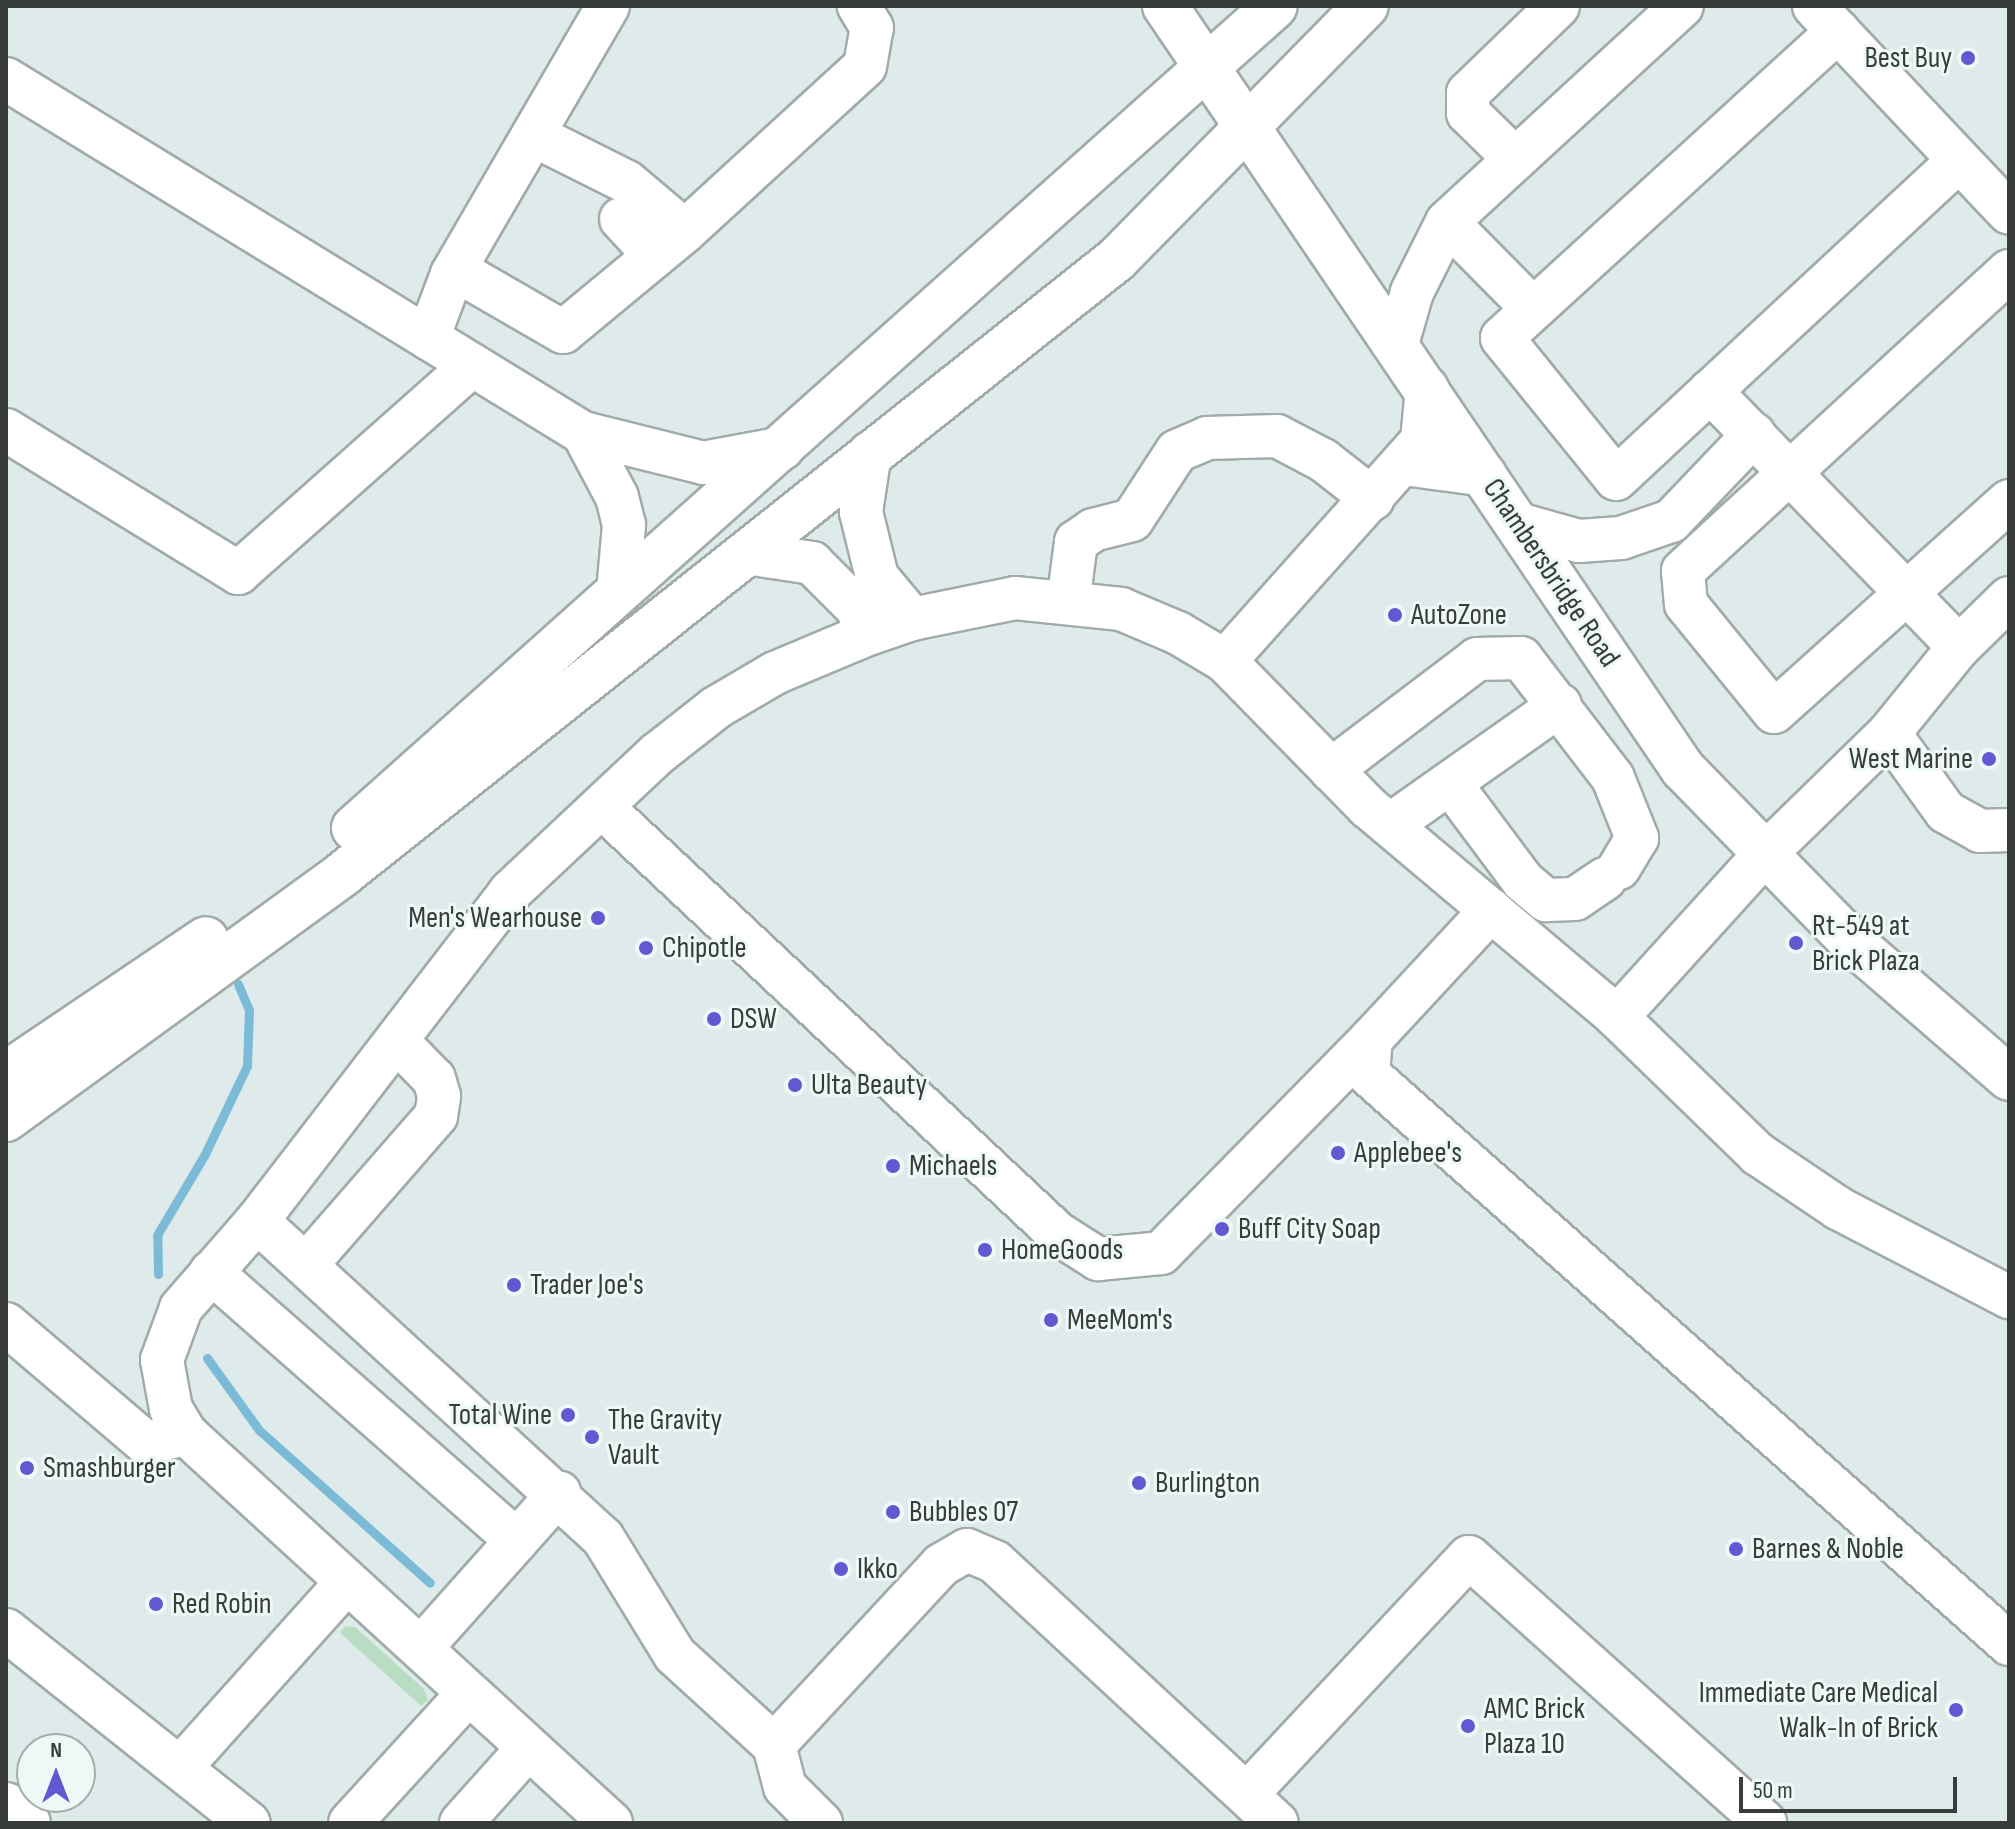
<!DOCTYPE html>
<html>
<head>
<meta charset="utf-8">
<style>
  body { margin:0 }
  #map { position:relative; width:2015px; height:1829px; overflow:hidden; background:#dfebea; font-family:"Sofia Sans Condensed",sans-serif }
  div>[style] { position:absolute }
  .green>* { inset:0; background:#b8ddc2 }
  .stream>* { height:9px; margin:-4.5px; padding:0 4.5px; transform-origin:4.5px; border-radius:4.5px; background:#7bbbd7 }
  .roads { filter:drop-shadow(2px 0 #a0abaa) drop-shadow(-2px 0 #a0abaa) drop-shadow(0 2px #a0abaa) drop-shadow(0 -2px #a0abaa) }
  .minor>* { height:42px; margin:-21px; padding:0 21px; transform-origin:21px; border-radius:21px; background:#fff }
  .major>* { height:44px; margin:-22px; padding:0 22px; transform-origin:22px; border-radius:22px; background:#fff }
  .highway>* { height:44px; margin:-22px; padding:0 22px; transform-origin:22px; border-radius:22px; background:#fff }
  .dots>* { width:22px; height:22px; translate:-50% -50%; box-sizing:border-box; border:4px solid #edf8f7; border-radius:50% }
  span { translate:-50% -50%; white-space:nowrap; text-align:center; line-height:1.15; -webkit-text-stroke:6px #edf8f7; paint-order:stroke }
  .poi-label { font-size:30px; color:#383d3c }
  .right { translate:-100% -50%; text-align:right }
  .left { translate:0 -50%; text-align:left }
  .street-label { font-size:30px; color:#383d3c }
  .frame { position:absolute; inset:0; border:8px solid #383d3c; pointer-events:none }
  .north { position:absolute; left:16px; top:1733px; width:80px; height:80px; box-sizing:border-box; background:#edf8f7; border:2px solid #a5adac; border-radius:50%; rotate:0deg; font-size:22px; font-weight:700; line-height:32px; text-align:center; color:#383d3c }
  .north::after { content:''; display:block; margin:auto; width:28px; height:36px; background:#6259d2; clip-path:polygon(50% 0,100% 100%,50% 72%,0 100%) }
  .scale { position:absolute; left:1739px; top:1777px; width:218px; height:36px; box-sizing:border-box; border:4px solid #383d3c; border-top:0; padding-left:10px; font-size:24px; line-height:28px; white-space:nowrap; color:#383d3c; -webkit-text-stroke:6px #edf8f7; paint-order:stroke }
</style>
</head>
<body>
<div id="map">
  <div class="green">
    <i style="clip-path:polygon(345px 1626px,355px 1627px,424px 1689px,428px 1700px,421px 1706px,340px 1633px)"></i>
  </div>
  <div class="stream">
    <i style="left:158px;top:1274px;width:39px;rotate:-91deg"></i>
    <i style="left:157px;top:1235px;width:92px;rotate:-59.3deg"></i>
    <i style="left:204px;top:1156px;width:100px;rotate:-64.5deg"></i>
    <i style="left:247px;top:1066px;width:56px;rotate:-88deg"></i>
    <i style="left:249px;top:1010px;width:28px;rotate:-113deg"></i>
    <i style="left:207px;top:1358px;width:89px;rotate:54.2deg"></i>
    <i style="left:259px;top:1430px;width:229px;rotate:41.8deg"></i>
  </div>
  <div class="roads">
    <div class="minor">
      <i style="left:1814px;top:6px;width:284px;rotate:46.7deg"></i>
      <i style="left:1838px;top:31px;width:455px;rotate:137.6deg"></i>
      <i style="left:1502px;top:338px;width:181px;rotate:51deg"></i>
      <i style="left:1616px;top:479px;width:468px;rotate:-42.9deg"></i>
      <i style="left:6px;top:79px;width:677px;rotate:31.53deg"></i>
      <i style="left:583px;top:433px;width:124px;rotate:14deg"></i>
      <i style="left:703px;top:463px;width:81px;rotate:-10.6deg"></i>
      <i style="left:1515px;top:159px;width:66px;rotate:-135.6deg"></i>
      <i style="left:1468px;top:113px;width:20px;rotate:-90deg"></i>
      <i style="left:1468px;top:93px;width:125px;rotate:-44deg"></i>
      <i style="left:621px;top:219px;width:50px;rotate:47.4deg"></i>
      <i style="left:685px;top:231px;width:244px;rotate:-42.5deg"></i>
      <i style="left:865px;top:66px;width:39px;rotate:-80deg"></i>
      <i style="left:872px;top:28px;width:26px;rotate:-121deg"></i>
      <i style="left:2009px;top:271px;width:443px;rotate:137.4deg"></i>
      <i style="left:1683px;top:571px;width:33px;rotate:85deg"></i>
      <i style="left:1686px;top:604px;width:139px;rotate:50.8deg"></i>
      <i style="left:1774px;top:712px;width:316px;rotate:-41.9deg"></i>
      <i style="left:452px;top:274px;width:22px;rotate:16deg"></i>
      <i style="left:473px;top:280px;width:104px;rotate:30deg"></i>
      <i style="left:563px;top:332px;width:158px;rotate:-39.6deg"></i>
      <i style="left:685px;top:231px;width:76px;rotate:-139.8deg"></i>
      <i style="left:627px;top:182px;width:105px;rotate:-153.4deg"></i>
      <i style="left:1533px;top:309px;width:122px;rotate:-134.7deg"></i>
      <i style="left:1447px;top:222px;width:319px;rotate:-42.6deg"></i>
      <i style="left:428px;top:338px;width:68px;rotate:-69.4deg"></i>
      <i style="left:452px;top:274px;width:310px;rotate:-59.8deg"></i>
      <i style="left:1397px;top:344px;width:54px;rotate:-73.9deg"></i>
      <i style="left:1412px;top:292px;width:78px;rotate:-63.4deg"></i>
      <i style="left:1710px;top:391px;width:357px;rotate:45.8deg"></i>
      <i style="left:6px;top:430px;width:273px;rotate:31.6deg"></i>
      <i style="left:238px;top:573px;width:313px;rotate:-41.6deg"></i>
      <i style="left:583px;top:433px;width:72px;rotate:62deg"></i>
      <i style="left:617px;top:497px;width:29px;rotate:76deg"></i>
      <i style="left:624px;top:525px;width:67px;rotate:95.1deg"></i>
      <i style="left:870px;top:453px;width:60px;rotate:98.7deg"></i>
      <i style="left:861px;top:512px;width:67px;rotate:76.2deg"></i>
      <i style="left:877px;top:577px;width:55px;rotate:50.2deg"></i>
      <i style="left:1404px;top:464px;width:82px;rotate:7.7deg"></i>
      <i style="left:1518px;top:524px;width:63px;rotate:15.6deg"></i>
      <i style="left:1579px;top:541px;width:42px;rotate:-4.1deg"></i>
      <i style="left:1621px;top:538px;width:53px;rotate:-18.8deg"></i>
      <i style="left:1671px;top:521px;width:120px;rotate:-46.3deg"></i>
      <i style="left:746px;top:553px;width:67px;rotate:8.6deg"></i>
      <i style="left:812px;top:563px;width:64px;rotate:45deg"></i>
      <i style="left:857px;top:608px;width:28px;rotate:67deg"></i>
      <i style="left:1068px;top:603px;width:62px;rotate:-82.5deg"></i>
      <i style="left:1076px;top:542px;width:21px;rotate:-35deg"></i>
      <i style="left:1093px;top:530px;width:40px;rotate:-14.4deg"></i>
      <i style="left:1132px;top:520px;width:82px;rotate:-56.9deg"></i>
      <i style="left:1177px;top:451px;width:33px;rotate:-23deg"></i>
      <i style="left:1207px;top:438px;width:70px;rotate:-1.6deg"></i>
      <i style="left:1277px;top:436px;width:52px;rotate:27.6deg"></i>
      <i style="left:1323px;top:460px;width:63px;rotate:38deg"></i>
      <i style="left:1225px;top:661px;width:295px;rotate:-48.2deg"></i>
      <i style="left:1422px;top:441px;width:53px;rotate:-84.6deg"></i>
      <i style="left:1889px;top:733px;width:97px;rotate:54.2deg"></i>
      <i style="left:1946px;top:812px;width:39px;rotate:29deg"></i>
      <i style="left:1980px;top:831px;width:29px;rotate:-2deg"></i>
      <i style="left:1331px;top:770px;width:183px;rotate:-37.2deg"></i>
      <i style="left:1477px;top:659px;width:44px;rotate:-1.3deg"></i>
      <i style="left:1521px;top:658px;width:151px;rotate:52.5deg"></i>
      <i style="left:1613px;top:778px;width:65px;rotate:68.2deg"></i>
      <i style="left:1637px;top:838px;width:35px;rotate:121deg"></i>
      <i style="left:1450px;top:783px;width:122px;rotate:53.3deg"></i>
      <i style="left:1523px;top:881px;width:30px;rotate:40deg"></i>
      <i style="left:1546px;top:900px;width:29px;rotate:-2deg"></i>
      <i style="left:1575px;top:899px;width:36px;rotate:-34deg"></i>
      <i style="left:602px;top:807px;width:623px;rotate:43.11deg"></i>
      <i style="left:1057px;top:1233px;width:49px;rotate:32.4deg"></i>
      <i style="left:1098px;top:1259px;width:63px;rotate:-5.4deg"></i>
      <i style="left:1161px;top:1253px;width:300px;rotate:-45.5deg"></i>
      <i style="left:1390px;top:825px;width:208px;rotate:-35.2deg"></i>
      <i style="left:1491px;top:910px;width:176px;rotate:132.9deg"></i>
      <i style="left:1371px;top:1039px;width:35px;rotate:95deg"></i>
      <i style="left:1368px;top:1074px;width:858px;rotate:41.64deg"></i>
      <i style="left:1617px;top:1017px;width:220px;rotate:-47.8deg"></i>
      <i style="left:1765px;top:854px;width:173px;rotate:-44.3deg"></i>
      <i style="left:1889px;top:733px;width:111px;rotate:-50.9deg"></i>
      <i style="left:1959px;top:647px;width:70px;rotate:-44.4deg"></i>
      <i style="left:257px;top:1221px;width:469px;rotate:42.5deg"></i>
      <i style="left:603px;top:1538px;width:137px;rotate:58.4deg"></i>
      <i style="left:675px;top:1655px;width:134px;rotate:42.3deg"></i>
      <i style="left:774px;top:1745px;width:246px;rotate:-47.1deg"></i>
      <i style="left:941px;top:1565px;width:30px;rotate:-30deg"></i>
      <i style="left:967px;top:1550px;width:30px;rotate:23deg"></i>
      <i style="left:995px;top:1562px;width:384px;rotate:42.8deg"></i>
      <i style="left:306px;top:1265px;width:198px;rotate:-48.9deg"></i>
      <i style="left:436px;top:1116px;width:20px;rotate:-81deg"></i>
      <i style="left:439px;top:1096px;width:18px;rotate:-106deg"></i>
      <i style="left:434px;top:1079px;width:53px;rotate:-134.2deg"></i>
      <i style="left:211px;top:1272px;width:407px;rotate:41.3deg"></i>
      <i style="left:6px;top:1324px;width:184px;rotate:40.4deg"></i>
      <i style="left:146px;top:1443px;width:41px;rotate:-12.7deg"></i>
      <i style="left:6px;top:1630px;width:310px;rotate:38.5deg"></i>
      <i style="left:421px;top:1648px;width:208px;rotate:-48.3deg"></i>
      <i style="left:774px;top:1745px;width:43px;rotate:75.3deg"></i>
      <i style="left:785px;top:1787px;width:51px;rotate:45deg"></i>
      <i style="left:180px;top:1768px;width:249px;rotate:-48.1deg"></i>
      <i style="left:1248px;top:1793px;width:323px;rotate:-46.9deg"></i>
      <i style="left:1469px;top:1557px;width:398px;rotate:41.9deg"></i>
      <i style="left:350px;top:1823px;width:172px;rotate:-47.6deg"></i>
      <i style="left:461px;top:1823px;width:101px;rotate:-48.2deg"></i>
      <i style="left:611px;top:1823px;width:576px;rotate:-137.53deg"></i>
      <i style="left:186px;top:1434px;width:29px;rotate:-121deg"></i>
      <i style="left:171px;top:1409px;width:50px;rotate:-100.4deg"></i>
      <i style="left:162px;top:1360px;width:55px;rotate:-69.9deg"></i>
      <i style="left:181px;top:1308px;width:116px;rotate:-48.9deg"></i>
      <i style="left:257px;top:1221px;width:415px;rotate:-52.4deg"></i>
      <i style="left:510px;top:892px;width:202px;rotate:-43.2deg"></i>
      <i style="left:657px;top:754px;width:76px;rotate:-38.1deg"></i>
      <i style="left:717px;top:707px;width:67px;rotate:-30.4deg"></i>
      <i style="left:775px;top:673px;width:101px;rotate:-22.8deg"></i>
      <i style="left:868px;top:634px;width:46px;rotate:-18.8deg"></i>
      <i style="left:912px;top:619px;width:105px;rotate:-11.5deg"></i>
      <i style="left:1015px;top:598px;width:107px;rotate:5.9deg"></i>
      <i style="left:1121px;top:609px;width:62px;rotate:22.8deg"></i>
      <i style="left:1178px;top:633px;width:55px;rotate:30.8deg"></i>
      <i style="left:1225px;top:661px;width:204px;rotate:45.6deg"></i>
      <i style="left:1368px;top:807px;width:326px;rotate:40.1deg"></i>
      <i style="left:1617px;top:1017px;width:197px;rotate:44.2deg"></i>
      <i style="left:1758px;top:1154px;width:97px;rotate:34deg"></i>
      <i style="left:1838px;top:1208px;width:193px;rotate:27.5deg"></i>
    </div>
    <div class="major">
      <i style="left:1165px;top:6px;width:922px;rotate:55.83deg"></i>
      <i style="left:1683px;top:769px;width:240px;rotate:45.7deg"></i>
      <i style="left:1851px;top:941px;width:209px;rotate:40.9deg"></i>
      <i style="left:6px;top:1805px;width:28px;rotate:39deg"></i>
    </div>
    <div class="highway">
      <i style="left:354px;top:828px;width:1234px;rotate:-41.75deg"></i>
      <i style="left:6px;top:1074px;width:241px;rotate:-34deg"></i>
      <i style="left:6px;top:1119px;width:418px;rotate:-36deg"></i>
      <i style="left:344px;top:873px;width:987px;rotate:-38.46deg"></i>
      <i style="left:1117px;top:259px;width:355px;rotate:-45.5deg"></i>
    </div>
  </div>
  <div class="dots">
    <i style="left:1968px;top:58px;background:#6259d2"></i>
    <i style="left:1395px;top:615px;background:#6259d2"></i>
    <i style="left:1989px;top:759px;background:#6259d2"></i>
    <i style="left:598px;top:918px;background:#6259d2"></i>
    <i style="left:1796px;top:943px;background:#6259d2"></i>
    <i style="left:646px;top:948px;background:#6259d2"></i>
    <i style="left:714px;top:1019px;background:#6259d2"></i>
    <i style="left:795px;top:1085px;background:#6259d2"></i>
    <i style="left:1338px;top:1153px;background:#6259d2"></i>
    <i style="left:893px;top:1166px;background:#6259d2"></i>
    <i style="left:1222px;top:1229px;background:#6259d2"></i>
    <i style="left:985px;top:1250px;background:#6259d2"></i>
    <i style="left:514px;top:1285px;background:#6259d2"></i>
    <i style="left:1051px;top:1320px;background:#6259d2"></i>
    <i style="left:568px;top:1415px;background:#6259d2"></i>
    <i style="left:592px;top:1437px;background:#6259d2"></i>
    <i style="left:27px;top:1468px;background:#6259d2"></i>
    <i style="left:1139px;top:1483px;background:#6259d2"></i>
    <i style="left:893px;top:1512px;background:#6259d2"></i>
    <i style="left:1736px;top:1549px;background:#6259d2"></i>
    <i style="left:841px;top:1569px;background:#6259d2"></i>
    <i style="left:156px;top:1604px;background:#6259d2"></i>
    <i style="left:1956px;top:1710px;background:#6259d2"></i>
    <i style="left:1468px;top:1726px;background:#6259d2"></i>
  </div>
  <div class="poi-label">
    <span class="right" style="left:1952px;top:58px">Best Buy</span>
    <span class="left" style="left:1411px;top:615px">AutoZone</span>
    <span class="right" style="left:1973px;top:759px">West Marine</span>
    <span class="right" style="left:582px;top:918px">Men's Wearhouse</span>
    <span class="left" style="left:1812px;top:943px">Rt-549 at<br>Brick Plaza</span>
    <span class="left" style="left:662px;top:948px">Chipotle</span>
    <span class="left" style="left:730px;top:1019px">DSW</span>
    <span class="left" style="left:811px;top:1085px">Ulta Beauty</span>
    <span class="left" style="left:1354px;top:1153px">Applebee's</span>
    <span class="left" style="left:909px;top:1166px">Michaels</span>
    <span class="left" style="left:1238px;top:1229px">Buff City Soap</span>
    <span class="left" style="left:1001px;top:1250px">HomeGoods</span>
    <span class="left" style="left:530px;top:1285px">Trader Joe's</span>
    <span class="left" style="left:1067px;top:1320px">MeeMom's</span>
    <span class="right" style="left:552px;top:1415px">Total Wine</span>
    <span class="left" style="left:608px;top:1437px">The Gravity<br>Vault</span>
    <span class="left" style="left:43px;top:1468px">Smashburger</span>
    <span class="left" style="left:1155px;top:1483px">Burlington</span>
    <span class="left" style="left:909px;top:1512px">Bubbles 07</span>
    <span class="left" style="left:1752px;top:1549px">Barnes &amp; Noble</span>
    <span class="left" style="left:857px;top:1569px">Ikko</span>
    <span class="left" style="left:172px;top:1604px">Red Robin</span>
    <span class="right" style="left:1938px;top:1710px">Immediate Care Medical<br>Walk-In of Brick</span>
    <span class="left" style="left:1484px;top:1726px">AMC Brick<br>Plaza 10</span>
  </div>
  <div class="street-label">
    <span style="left:1551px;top:573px;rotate:56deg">Chambersbridge Road</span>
  </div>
  <div class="frame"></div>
  <div class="north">N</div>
  <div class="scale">50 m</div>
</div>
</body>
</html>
